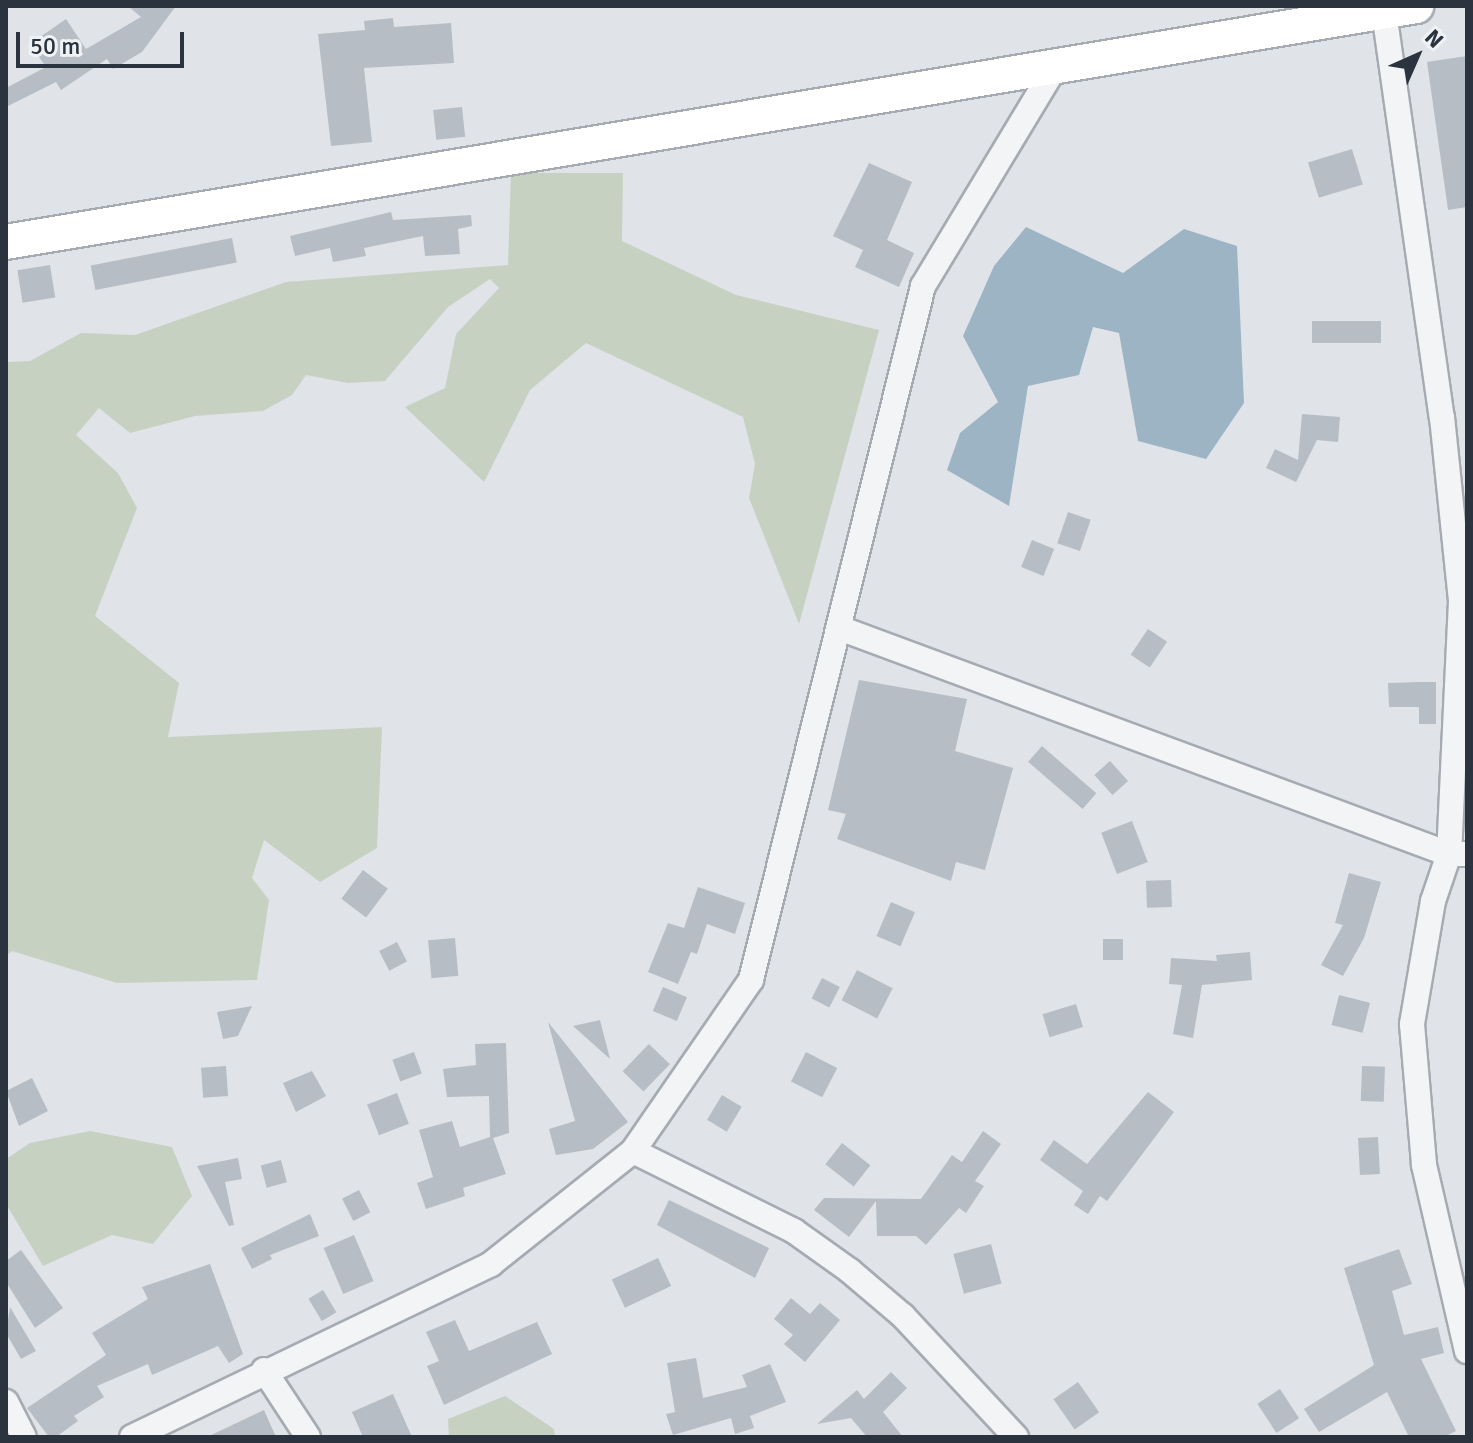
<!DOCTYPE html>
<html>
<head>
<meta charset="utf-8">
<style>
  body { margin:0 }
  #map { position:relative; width:1473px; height:1443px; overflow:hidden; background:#e0e4e8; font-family:Signika,sans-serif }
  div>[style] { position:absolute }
  .green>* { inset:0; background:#c7d1c2 }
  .water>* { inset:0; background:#9db4c5 }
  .building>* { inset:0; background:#b7bdc4; transform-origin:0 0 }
  .roads { filter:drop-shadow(2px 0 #a6abb2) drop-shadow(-2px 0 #a6abb2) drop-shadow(0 2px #a6abb2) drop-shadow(0 -2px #a6abb2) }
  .street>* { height:24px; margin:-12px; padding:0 12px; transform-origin:12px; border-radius:12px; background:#f2f4f6 }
  .secondary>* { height:34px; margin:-17px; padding:0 17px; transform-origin:17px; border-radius:17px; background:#fff }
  span { translate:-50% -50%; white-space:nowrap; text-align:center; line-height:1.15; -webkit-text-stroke:6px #eff2f5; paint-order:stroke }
  .frame { position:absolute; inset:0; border:8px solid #2a333e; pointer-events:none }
  .north { position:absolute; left:1377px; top:16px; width:80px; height:80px; -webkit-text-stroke:6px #eff2f5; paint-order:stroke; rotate:45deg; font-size:22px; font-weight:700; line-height:32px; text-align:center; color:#2a333e }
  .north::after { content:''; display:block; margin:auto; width:28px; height:36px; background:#2a333e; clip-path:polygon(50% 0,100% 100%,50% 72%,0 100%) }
  .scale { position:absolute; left:16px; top:32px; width:168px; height:36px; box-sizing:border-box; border:4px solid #2a333e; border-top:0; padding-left:10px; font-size:24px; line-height:28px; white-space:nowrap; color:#2a333e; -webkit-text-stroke:6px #eff2f5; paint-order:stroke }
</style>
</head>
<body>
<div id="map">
  <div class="green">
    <i style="clip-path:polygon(511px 173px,623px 173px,622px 241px,736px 295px,879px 330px,799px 624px,749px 498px,755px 464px,743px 417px,586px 343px,530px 390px,484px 482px,405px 407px,445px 388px,456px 334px,499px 288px,490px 279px,448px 307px,385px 381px,348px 383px,306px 375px,292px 395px,263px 411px,195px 416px,130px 433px,99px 408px,76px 435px,118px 473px,137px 508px,95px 616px,179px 683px,168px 737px,382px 727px,377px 848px,320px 882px,264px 840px,252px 878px,269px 900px,257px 980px,117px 983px,12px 951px,6px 956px,6px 362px,30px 361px,81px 333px,135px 335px,286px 282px,508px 265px)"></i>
    <i style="clip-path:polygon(90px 1131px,172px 1147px,192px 1196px,153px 1244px,112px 1235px,43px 1266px,6px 1204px,6px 1159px,30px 1143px)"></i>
    <i style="clip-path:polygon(505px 1396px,554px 1429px,555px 1437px,449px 1437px,448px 1419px)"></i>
  </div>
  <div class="water">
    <i style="clip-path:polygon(1026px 227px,1123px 273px,1184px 229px,1237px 246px,1244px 403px,1206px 459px,1138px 441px,1119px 333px,1093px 327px,1079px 375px,1028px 386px,1009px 506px,947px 470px,960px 433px,998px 402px,963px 336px,994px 266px)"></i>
  </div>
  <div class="building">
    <i style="clip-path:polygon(128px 6px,176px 6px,142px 52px,113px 69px,107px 59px,61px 90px,56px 82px,6px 107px,6px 88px,46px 67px,30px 44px,66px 19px,86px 49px,141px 17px)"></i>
    <i style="clip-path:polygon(393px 18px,394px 27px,451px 23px,454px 63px,364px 68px,372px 142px,331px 146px,318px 34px,365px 30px,364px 21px)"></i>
    <i style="clip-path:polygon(1467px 56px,1467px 207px,1448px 210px,1427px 62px)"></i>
    <i style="left:462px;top:107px;width:30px;height:29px;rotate:84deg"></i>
    <i style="left:1352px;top:149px;width:37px;height:46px;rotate:73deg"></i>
    <i style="clip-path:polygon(869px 163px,912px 182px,887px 240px,914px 253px,899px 287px,855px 267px,863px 250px,833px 236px)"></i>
    <i style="clip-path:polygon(391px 212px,393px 220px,471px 215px,472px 226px,458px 229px,460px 254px,425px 256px,423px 236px,364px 248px,366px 256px,333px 262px,330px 248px,295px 256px,290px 236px)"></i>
    <i style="left:232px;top:238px;width:25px;height:144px;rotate:79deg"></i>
    <i style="left:50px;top:265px;width:33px;height:33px;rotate:81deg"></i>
    <i style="left:1381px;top:321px;width:22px;height:69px;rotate:90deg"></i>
    <i style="clip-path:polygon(1302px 414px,1340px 417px,1338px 442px,1317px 440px,1296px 482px,1266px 468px,1275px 449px,1298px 460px)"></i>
    <i style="left:1068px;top:512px;width:24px;height:33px;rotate:19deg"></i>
    <i style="left:1032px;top:540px;width:24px;height:29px;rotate:22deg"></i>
    <i style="left:1148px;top:629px;width:23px;height:31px;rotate:34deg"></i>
    <i style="clip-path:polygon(859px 680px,967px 699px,955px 751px,1013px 768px,985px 870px,956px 862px,951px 881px,837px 839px,846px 814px,828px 810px)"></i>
    <i style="clip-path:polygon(1419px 682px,1436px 682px,1436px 724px,1419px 724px,1419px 707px,1389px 707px,1388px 683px)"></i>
    <i style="left:1042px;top:746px;width:72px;height:21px;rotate:41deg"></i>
    <i style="left:1110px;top:761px;width:27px;height:21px;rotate:48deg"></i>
    <i style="left:1132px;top:821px;width:44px;height:33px;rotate:69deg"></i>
    <i style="left:363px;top:870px;width:31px;height:36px;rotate:37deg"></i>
    <i style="clip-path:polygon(1349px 873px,1381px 882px,1364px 938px,1343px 976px,1321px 965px,1343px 925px,1335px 923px)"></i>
    <i style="left:1171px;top:880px;width:27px;height:25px;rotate:88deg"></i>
    <i style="clip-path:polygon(698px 887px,745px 903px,735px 934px,707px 924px,697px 954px,691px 952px,678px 984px,648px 972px,668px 923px,684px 928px)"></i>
    <i style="left:891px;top:902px;width:26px;height:37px;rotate:23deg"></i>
    <i style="left:455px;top:938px;width:38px;height:27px;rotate:85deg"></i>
    <i style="left:1103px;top:939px;width:20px;height:21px"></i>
    <i style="left:397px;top:942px;width:22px;height:20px;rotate:63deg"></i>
    <i style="clip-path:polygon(1250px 952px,1252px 980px,1202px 985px,1193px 1038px,1173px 1034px,1182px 985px,1169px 984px,1171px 958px,1217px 961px,1216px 955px)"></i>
    <i style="left:857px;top:970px;width:40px;height:34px;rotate:27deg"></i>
    <i style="left:822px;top:978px;width:20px;height:23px;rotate:27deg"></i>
    <i style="left:663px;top:987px;width:26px;height:26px;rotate:23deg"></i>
    <i style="left:1339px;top:995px;width:32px;height:31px;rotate:14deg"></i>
    <i style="left:1076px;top:1004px;width:24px;height:35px;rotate:73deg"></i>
    <i style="clip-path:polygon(252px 1006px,238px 1036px,223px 1039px,217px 1012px)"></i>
    <i style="clip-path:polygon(600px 1020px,610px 1059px,573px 1026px)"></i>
    <i style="clip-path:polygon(548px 1022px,628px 1122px,593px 1149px,556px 1155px,549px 1129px,575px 1121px)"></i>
    <i style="clip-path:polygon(506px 1043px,509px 1133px,493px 1138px,506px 1174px,463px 1188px,465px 1196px,426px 1209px,417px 1183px,433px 1177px,419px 1130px,452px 1121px,460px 1147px,490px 1137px,489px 1096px,447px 1097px,443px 1069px,476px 1065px,475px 1044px)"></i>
    <i style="left:649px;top:1044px;width:29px;height:38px;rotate:44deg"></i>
    <i style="left:414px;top:1052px;width:23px;height:23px;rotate:70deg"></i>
    <i style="left:806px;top:1052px;width:35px;height:33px;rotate:27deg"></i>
    <i style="left:226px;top:1066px;width:30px;height:25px;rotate:86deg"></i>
    <i style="left:1362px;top:1066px;width:23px;height:35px;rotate:2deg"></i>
    <i style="clip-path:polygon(312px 1071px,326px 1096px,296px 1112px,283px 1083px)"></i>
    <i style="clip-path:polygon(32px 1078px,48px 1111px,19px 1126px,6px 1091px)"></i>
    <i style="clip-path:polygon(1148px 1092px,1174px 1112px,1107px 1201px,1100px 1196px,1088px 1214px,1074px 1205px,1083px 1191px,1040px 1160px,1054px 1140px,1087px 1164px)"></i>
    <i style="left:397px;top:1093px;width:33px;height:32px;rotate:69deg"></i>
    <i style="left:722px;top:1095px;width:23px;height:29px;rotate:31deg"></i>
    <i style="clip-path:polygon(983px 1131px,1001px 1144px,975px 1181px,984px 1186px,966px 1213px,959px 1208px,926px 1245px,916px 1236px,877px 1236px,876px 1201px,849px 1237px,814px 1210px,824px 1198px,921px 1199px,952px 1155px,962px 1162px)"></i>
    <i style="left:1378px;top:1137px;width:37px;height:20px;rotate:87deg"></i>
    <i style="left:842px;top:1143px;width:36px;height:27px;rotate:38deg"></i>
    <i style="clip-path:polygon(238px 1158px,242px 1179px,225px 1182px,234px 1225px,229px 1226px,197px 1166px)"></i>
    <i style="left:281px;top:1160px;width:23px;height:21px;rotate:75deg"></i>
    <i style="left:359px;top:1190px;width:25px;height:19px;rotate:63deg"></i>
    <i style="clip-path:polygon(669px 1200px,769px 1248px,755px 1278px,657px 1225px)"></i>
    <i style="clip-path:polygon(310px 1214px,319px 1236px,270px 1255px,272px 1259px,252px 1269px,241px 1248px)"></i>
    <i style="left:354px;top:1235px;width:50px;height:33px;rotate:67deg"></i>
    <i style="left:991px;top:1244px;width:41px;height:39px;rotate:75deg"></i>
    <i style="clip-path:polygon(1399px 1249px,1412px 1284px,1392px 1291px,1404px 1335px,1438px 1327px,1444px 1353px,1421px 1359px,1456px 1431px,1444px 1437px,1409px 1437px,1387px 1392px,1319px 1432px,1304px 1409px,1374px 1365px,1344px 1268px)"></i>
    <i style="clip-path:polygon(21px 1250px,63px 1308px,35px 1328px,6px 1282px,6px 1261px)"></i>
    <i style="left:658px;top:1258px;width:31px;height:51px;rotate:65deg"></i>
    <i style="clip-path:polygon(210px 1264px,243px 1354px,229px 1363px,218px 1346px,152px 1375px,148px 1364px,97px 1386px,104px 1397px,74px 1416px,78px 1421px,56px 1437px,49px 1437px,27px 1408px,106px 1355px,92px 1333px,148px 1299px,142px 1287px)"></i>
    <i style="left:323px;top:1290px;width:26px;height:17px;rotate:59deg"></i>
    <i style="clip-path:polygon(791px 1298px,810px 1314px,820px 1303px,840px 1320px,805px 1362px,784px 1344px,793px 1335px,774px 1319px)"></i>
    <i style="clip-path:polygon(10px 1307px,36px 1351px,21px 1359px,6px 1333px)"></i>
    <i style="clip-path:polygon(455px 1320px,469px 1351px,537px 1322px,552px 1354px,444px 1405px,427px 1366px,439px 1361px,426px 1332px)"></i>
    <i style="clip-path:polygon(696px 1358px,703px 1398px,747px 1387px,742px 1375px,770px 1364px,786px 1402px,750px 1416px,754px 1428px,735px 1434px,731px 1418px,673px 1435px,666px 1414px,675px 1412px,667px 1363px)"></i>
    <i style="clip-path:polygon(891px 1372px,907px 1388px,883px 1412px,903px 1437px,867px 1437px,851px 1418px,817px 1424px,857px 1390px,864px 1399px)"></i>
    <i style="left:1078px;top:1382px;width:37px;height:30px;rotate:55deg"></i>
    <i style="left:1280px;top:1389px;width:35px;height:27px;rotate:57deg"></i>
    <i style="clip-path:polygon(393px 1394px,412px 1437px,363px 1437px,352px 1412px)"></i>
    <i style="clip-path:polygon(264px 1410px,276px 1437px,207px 1437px)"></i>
  </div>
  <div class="roads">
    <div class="street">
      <i style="left:1384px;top:12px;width:409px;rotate:81.9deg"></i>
      <i style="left:1442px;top:417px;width:185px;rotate:84.1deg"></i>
      <i style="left:1461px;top:601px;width:253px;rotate:92.7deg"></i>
      <i style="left:1449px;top:854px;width:50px;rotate:108.8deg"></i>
      <i style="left:1433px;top:901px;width:125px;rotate:99.7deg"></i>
      <i style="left:1412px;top:1024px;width:142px;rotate:85.1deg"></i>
      <i style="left:1424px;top:1165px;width:191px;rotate:77deg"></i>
      <i style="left:842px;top:629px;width:647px;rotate:20.34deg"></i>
      <i style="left:1449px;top:854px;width:18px"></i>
      <i style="left:633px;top:1151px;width:180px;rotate:26.4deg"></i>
      <i style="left:794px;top:1231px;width:69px;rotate:35.5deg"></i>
      <i style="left:850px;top:1271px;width:70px;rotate:40.3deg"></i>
      <i style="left:903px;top:1316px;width:166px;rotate:47deg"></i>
      <i style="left:264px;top:1370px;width:80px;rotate:56.7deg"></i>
      <i style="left:6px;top:1402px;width:39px;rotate:63deg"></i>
      <i style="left:132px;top:1437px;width:399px;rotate:-25.7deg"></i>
      <i style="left:491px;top:1264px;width:181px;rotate:-38.5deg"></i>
      <i style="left:633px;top:1151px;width:208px;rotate:-55.4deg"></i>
      <i style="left:751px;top:980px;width:715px;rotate:-76.08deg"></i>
      <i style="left:923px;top:286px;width:259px;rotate:-58.9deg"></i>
    </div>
    <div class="secondary">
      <i style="left:6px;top:242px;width:1430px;rotate:-9.5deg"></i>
    </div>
  </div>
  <div class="frame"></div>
  <div class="north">N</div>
  <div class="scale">50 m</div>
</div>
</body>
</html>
